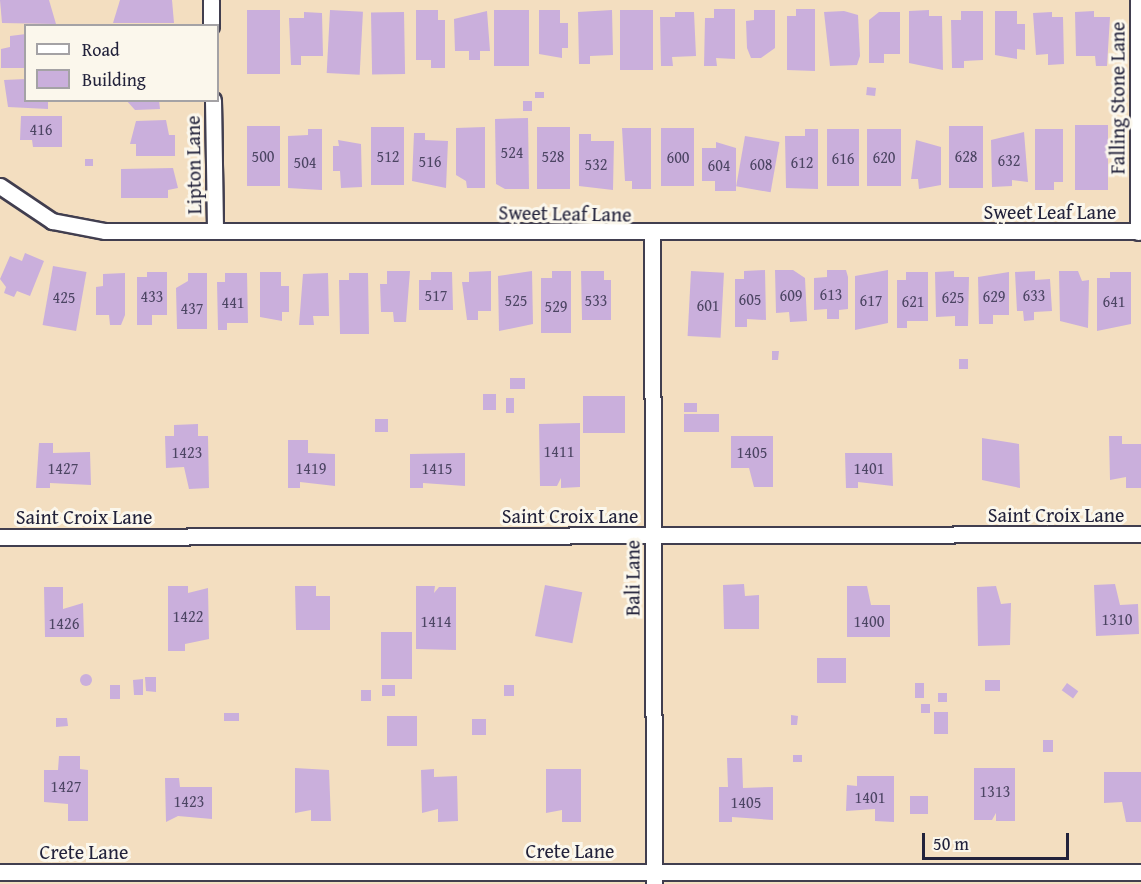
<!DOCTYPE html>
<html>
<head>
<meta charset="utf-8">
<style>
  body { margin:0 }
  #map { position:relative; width:1141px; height:884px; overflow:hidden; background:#f3dec0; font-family:"Gentium Book Plus",serif }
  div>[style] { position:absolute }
  .building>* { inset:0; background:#caafdc; transform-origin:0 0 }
  .round { border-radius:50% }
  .roads { filter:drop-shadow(2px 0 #413e4f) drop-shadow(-2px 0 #413e4f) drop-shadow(0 2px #413e4f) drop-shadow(0 -2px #413e4f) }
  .minor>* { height:15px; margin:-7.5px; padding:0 7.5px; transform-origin:7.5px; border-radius:7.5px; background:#fff }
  span { translate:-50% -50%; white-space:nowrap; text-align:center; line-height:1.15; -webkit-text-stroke:6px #fbf7ec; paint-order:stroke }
  .number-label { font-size:16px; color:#4c4563 }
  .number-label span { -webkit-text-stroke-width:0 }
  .street-label { font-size:20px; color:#22223b }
  .legend { position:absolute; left:24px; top:24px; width:195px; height:78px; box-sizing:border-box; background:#fbf7ec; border:2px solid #a4a2a5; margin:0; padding:8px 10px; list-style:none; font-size:18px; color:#22223b }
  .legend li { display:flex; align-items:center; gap:12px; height:30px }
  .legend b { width:30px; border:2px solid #a4a2a5 }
  .scale { position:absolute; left:922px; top:833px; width:147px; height:27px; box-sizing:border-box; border:3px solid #22223b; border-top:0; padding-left:8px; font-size:18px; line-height:21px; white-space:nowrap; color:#22223b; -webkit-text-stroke:4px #fbf7ec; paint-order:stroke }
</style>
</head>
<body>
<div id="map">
  <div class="building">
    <i style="clip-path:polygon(0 0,49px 0,56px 24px,2px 23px)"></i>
    <i style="clip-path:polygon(120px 0,172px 0,174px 23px,113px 23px)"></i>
    <i style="clip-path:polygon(714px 9px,735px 9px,735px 59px,716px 58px,717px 66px,704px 66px,705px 18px,714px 18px)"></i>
    <i style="clip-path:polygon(796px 9px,815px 9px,815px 71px,787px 70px,787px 16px,796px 16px)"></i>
    <i style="left:247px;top:10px;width:33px;height:64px"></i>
    <i style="left:330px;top:10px;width:33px;height:63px;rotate:3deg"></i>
    <i style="clip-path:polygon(416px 10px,438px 10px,438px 20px,445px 20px,445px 68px,431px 68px,431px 60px,416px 60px)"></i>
    <i style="left:494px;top:10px;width:35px;height:56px"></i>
    <i style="clip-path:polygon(539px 10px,560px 10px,560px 23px,568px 23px,568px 48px,562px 48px,562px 58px,539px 54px)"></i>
    <i style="clip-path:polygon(612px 10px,613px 55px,590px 56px,590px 64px,579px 64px,578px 12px)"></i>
    <i style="left:653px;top:10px;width:60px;height:33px;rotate:90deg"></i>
    <i style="clip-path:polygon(754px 10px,775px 10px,775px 48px,761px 58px,751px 58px,747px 48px,746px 21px,754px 20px)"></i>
    <i style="clip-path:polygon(929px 10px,929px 16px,942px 16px,943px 70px,909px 63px,909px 11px)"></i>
    <i style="clip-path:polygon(487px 11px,490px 51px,480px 51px,480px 60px,469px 60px,469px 51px,455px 51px,454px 19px)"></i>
    <i style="clip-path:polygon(844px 11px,858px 15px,860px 56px,857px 65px,830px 66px,824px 12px)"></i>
    <i style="clip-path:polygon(961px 11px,983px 11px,983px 60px,964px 61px,964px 68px,952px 68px,951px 20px,961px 20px)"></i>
    <i style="clip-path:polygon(995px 11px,1017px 11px,1017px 24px,1025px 24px,1025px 50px,1017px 49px,1017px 59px,995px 55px)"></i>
    <i style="clip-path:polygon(1094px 11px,1094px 17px,1110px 17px,1107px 66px,1096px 66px,1095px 56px,1076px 56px,1075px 12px)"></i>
    <i style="clip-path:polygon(304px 12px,322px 13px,323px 56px,301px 56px,301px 65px,291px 65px,289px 18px,304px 18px)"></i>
    <i style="left:404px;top:12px;width:62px;height:33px;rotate:89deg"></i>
    <i style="clip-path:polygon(675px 12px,694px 12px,696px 56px,672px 57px,673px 66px,661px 66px,660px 17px,675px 17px)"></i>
    <i style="clip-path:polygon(879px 12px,900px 12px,900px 54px,884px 54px,884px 63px,869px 63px,869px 20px)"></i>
    <i style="clip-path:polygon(1052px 12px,1052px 17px,1063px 17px,1064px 64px,1048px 65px,1048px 54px,1036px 55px,1033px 13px)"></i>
    <i style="clip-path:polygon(26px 34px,26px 68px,1px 68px,1px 49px,10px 47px,10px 36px)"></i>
    <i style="clip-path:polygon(26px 79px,26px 100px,48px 100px,48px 109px,8px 107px,4px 80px)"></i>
    <i style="left:867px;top:87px;width:9px;height:8px;rotate:6deg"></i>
    <i style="left:535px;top:92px;width:9px;height:6px"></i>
    <i style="clip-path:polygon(126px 100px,159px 100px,160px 109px,135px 110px)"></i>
    <i style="left:523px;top:101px;width:9px;height:10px"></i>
    <i style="clip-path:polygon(21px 116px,62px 116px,62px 147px,33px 147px,32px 140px,20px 140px)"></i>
    <i style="clip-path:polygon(528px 118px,529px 189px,505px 189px,496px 184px,495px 119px)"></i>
    <i style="clip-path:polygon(166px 120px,169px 135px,175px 135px,175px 156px,136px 156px,136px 144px,130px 144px,136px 121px)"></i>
    <i style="left:1075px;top:125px;width:33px;height:65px"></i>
    <i style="left:247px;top:126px;width:33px;height:60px"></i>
    <i style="left:949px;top:126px;width:34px;height:62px"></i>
    <i style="left:371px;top:127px;width:33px;height:58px"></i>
    <i style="clip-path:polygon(485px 127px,485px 188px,467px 188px,466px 181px,456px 175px,456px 128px)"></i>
    <i style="left:537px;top:127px;width:33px;height:62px"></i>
    <i style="clip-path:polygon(622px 128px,651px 128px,651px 189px,632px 189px,632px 181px,625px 181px)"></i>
    <i style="left:661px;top:128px;width:33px;height:58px"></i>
    <i style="clip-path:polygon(308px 129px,322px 129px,322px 190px,288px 188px,288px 136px,308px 135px)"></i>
    <i style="clip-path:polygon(805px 129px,818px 129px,818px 189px,786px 188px,785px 136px,805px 136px)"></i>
    <i style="left:827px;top:129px;width:32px;height:57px"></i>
    <i style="left:867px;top:129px;width:34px;height:57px"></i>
    <i style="clip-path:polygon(1035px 129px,1063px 129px,1063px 182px,1054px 182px,1054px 190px,1035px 190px)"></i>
    <i style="clip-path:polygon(1024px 132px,1028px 182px,1012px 180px,1012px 186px,992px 187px,991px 140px)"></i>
    <i style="clip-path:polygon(414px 133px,425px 133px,425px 140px,448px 141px,446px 188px,412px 181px)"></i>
    <i style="clip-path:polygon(579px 134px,591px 134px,591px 141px,614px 141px,613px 190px,579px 186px)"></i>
    <i style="left:745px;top:136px;width:35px;height:51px;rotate:10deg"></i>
    <i style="clip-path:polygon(338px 140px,361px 144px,362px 187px,341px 188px,340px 171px,333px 171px,333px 146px,339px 146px)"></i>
    <i style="clip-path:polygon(916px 140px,941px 147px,941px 185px,919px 189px,918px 179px,911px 179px)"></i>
    <i style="clip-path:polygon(716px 142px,736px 148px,736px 191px,715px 191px,715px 181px,702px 181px,702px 148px,716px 148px)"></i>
    <i style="left:85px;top:159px;width:8px;height:7px"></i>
    <i style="clip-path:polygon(173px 168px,178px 188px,168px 190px,168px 198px,121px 198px,121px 169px)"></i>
    <i style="clip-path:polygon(25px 253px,44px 261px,30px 296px,17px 291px,14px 297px,4px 293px,6px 287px,0 279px,10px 256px,22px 261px)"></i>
    <i style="left:53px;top:266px;width:34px;height:60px;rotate:10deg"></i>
    <i style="clip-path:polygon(765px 270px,766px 320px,747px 319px,747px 327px,735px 327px,735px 279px,744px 279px,744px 271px)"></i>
    <i style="clip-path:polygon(775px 270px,793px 270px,805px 278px,807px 321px,790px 322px,789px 312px,776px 313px)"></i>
    <i style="clip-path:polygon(827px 270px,846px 270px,848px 277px,848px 309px,839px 310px,839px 319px,827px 319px,827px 309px,814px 310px,814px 278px,827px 277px)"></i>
    <i style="clip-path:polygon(888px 270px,888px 323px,855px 330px,855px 276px)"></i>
    <i style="clip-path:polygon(387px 271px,410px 271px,406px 322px,394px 322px,393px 312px,381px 312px,380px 284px,387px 284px)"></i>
    <i style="clip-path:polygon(491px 271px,491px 311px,478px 311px,478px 320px,467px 320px,462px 282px,469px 282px,469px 272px)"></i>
    <i style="clip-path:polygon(532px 271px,533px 324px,499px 331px,498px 276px)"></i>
    <i style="clip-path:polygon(552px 271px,571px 271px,571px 333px,541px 333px,541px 278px,552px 278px)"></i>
    <i style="clip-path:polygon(581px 271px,604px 271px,604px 280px,611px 280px,611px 320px,582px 320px)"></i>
    <i style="left:691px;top:271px;width:33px;height:65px;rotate:3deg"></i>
    <i style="clip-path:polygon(954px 271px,954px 277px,969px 277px,968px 326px,955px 326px,955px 316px,936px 317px,935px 272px)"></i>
    <i style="clip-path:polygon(1035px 271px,1035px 280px,1050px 279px,1052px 311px,1034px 312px,1034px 320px,1024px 321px,1023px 311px,1017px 311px,1015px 272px)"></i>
    <i style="clip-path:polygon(1059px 271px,1078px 271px,1082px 281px,1089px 280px,1088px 328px,1060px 321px)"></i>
    <i style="clip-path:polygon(147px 272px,167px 272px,167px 315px,152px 315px,152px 325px,137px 325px,137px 277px,147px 277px)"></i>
    <i style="clip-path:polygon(260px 272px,281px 272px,281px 286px,289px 286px,289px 312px,282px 312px,282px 321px,260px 317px)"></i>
    <i style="clip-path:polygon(431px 272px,452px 272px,453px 310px,419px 310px,419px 280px,431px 280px)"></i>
    <i style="clip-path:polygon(906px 272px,928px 272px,928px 321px,907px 321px,907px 328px,897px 328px,897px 280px,906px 280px)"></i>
    <i style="clip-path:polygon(1009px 272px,1009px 315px,993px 315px,993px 324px,979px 324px,978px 277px)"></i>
    <i style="clip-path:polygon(1110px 272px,1131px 272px,1131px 324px,1097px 331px,1097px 278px,1110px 278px)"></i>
    <i style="clip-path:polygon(125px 273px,125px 315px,121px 325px,110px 325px,109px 315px,96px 315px,96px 287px,103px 286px,103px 274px)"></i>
    <i style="clip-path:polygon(188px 273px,207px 273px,207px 329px,177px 329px,176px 288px,188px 281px)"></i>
    <i style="clip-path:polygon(225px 273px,247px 273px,248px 323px,227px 323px,227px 330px,218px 330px,217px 282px,225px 282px)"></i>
    <i style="clip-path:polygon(328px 273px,329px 316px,313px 316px,314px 325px,299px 325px,303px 274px)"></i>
    <i style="clip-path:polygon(349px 273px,368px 273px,369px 334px,340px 334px,339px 280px,349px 280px)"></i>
    <i style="clip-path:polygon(772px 351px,779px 351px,778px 360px,772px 360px)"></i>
    <i style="left:959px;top:359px;width:9px;height:10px"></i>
    <i style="left:510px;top:378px;width:15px;height:11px"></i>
    <i style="left:483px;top:394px;width:13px;height:16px"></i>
    <i style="left:583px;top:396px;width:42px;height:37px"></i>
    <i style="left:506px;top:398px;width:8px;height:15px"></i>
    <i style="left:684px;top:403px;width:13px;height:9px"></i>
    <i style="left:684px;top:414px;width:35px;height:18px"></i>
    <i style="left:375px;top:419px;width:13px;height:13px"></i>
    <i style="clip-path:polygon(580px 423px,580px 487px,561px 488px,561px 478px,557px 486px,540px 486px,539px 424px)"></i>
    <i style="clip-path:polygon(198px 424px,198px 436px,208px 436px,209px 488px,189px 489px,184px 467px,166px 468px,165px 436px,174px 436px,174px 425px)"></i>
    <i style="clip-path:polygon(731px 436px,773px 436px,773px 487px,754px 487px,749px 468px,731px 468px)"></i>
    <i style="clip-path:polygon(1109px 436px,1122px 436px,1122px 444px,1141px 444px,1141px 488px,1126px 488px,1126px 477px,1110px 480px)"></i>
    <i style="clip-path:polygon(982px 438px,1019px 444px,1020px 488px,982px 480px)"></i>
    <i style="clip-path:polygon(288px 440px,308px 440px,308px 453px,335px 454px,335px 486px,300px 482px,300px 488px,288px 488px)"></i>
    <i style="clip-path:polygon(39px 443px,53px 443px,53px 453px,90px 452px,91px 485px,50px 483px,50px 488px,36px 488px)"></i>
    <i style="clip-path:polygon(465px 453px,465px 486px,423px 483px,423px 488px,410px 488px,410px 454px)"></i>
    <i style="clip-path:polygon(845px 453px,892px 453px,893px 486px,858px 482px,858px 488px,846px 488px)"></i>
    <i style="clip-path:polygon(744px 584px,745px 596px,759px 595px,759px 629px,724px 629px,723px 585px)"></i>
    <i style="clip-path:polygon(1115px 584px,1120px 605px,1138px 604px,1139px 634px,1096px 636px,1094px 585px)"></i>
    <i style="left:545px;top:585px;width:38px;height:52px;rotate:11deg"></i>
    <i style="clip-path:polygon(168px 586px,188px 586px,188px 593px,208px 588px,209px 639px,185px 644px,185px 651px,168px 651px)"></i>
    <i style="clip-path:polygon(295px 586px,316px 586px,316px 596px,330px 596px,330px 630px,296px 630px)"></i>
    <i style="clip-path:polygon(416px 586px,435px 586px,434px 593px,439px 587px,456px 587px,456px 650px,416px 649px)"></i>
    <i style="clip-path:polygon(847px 586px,867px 586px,871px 605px,890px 605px,890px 637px,847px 637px)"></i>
    <i style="clip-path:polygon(996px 586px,1001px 604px,1011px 603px,1010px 645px,978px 646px,977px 587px)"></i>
    <i style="clip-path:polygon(44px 587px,63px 587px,63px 609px,83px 603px,84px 637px,45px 637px)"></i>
    <i style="left:381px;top:632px;width:31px;height:47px"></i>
    <i style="left:846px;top:658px;width:25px;height:29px;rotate:90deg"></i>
    <i class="round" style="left:80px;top:674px;width:12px;height:12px"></i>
    <i style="clip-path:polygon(145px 677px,156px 677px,156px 692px,146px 691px)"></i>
    <i style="clip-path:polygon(143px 679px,143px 695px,134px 695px,133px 680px)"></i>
    <i style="left:985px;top:680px;width:15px;height:11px"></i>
    <i style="left:915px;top:683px;width:9px;height:15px"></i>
    <i style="left:1067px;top:683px;width:14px;height:9px;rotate:36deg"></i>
    <i style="left:110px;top:685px;width:10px;height:14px"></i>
    <i style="left:382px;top:685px;width:13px;height:11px"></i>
    <i style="left:504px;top:685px;width:10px;height:11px"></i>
    <i style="left:361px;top:690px;width:10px;height:11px"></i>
    <i style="left:938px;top:693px;width:9px;height:9px"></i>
    <i style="left:921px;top:704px;width:9px;height:9px"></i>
    <i style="left:934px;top:712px;width:14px;height:22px"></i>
    <i style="left:224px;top:713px;width:15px;height:8px"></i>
    <i style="clip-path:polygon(791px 715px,798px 716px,797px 725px,791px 725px)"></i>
    <i style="left:387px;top:716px;width:30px;height:30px"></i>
    <i style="clip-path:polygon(56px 718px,67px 718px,68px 726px,56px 727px)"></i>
    <i style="left:472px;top:719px;width:14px;height:16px"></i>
    <i style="left:1043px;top:740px;width:10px;height:12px"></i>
    <i style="left:793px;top:755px;width:9px;height:7px"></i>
    <i style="clip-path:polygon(59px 756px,80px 756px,80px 769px,88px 770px,88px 821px,68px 821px,68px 804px,44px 802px,44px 770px,58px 770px)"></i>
    <i style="clip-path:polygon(727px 758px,742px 758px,743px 788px,773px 787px,773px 820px,732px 817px,732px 822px,719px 822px,719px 787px,728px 787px)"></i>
    <i style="clip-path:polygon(295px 768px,329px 770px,331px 821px,311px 821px,311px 810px,295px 813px)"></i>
    <i style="clip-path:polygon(974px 768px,1015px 768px,1015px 821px,996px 821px,996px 813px,992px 820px,974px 820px)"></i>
    <i style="clip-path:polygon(434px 769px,434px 777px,457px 776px,458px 821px,438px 822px,438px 809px,422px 813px,421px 770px)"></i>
    <i style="clip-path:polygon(546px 769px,581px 769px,581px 822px,562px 822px,562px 810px,546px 813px)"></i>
    <i style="clip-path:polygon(1104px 772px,1141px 772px,1141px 822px,1126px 822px,1122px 802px,1104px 803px)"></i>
    <i style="clip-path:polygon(857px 776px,894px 776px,894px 822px,875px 821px,875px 809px,846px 811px,847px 785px,857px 786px)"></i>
    <i style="clip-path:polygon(165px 778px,179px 778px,180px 787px,212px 787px,212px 819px,178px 816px,166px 822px)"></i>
    <i style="left:910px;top:796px;width:18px;height:18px"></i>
  </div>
  <div class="roads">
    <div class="minor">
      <i style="left:211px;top:0;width:26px;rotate:90deg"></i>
      <i style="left:1138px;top:0;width:232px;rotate:90deg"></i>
      <i style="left:213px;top:100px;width:129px;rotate:89.1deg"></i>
      <i style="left:0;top:186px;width:63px;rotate:33.9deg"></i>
      <i style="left:52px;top:221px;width:54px;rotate:10.7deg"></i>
      <i style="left:105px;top:231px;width:1036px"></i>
      <i style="left:652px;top:235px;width:649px;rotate:89.82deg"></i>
      <i style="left:0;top:537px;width:1141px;rotate:-0.15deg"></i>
      <i style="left:0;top:872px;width:1141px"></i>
    </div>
  </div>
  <div class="number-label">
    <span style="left:41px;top:129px">416</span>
    <span style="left:512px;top:152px">524</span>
    <span style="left:263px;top:156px">500</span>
    <span style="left:388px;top:156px">512</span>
    <span style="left:553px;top:156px">528</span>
    <span style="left:966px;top:156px">628</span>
    <span style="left:678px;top:157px">600</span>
    <span style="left:884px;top:157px">620</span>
    <span style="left:843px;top:158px">616</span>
    <span style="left:1009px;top:160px">632</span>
    <span style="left:430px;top:161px">516</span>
    <span style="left:305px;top:162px">504</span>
    <span style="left:802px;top:162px">612</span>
    <span style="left:596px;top:164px">532</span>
    <span style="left:761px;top:164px">608</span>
    <span style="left:719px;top:165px">604</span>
    <span style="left:831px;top:294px">613</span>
    <span style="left:436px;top:295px">517</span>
    <span style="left:791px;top:295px">609</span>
    <span style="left:1034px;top:295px">633</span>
    <span style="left:152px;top:296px">433</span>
    <span style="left:994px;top:296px">629</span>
    <span style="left:64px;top:297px">425</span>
    <span style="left:953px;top:297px">625</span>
    <span style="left:750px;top:299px">605</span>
    <span style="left:516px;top:300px">525</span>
    <span style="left:596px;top:300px">533</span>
    <span style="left:871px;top:300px">617</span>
    <span style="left:913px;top:301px">621</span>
    <span style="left:1114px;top:301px">641</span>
    <span style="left:233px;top:302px">441</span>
    <span style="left:708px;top:305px">601</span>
    <span style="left:556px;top:306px">529</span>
    <span style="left:192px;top:308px">437</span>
    <span style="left:559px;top:451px">1411</span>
    <span style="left:187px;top:452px">1423</span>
    <span style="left:752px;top:452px">1405</span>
    <span style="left:63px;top:468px">1427</span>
    <span style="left:311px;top:468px">1419</span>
    <span style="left:437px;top:468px">1415</span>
    <span style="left:869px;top:468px">1401</span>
    <span style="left:188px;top:616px">1422</span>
    <span style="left:1117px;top:619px">1310</span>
    <span style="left:436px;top:621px">1414</span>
    <span style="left:869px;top:621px">1400</span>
    <span style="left:64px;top:623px">1426</span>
    <span style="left:66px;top:786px">1427</span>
    <span style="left:995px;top:791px">1313</span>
    <span style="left:870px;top:797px">1401</span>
    <span style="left:189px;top:801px">1423</span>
    <span style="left:746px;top:802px">1405</span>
  </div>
  <div class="street-label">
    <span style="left:1117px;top:98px;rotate:-90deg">Falling Stone Lane</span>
    <span style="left:193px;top:165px;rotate:-91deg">Lipton Lane</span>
    <span style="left:1050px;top:211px">Sweet Leaf Lane</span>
    <span style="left:565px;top:213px;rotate:1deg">Sweet Leaf Lane</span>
    <span style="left:1056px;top:514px">Saint Croix Lane</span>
    <span style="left:570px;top:515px">Saint Croix Lane</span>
    <span style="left:84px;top:516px">Saint Croix Lane</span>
    <span style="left:632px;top:578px;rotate:-90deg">Bali Lane</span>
    <span style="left:570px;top:850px">Crete Lane</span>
    <span style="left:84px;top:851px">Crete Lane</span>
  </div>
  <ul class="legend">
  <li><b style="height:8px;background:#fff"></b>Road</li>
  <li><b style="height:16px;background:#caafdc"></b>Building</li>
  </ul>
  <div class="scale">50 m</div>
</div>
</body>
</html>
